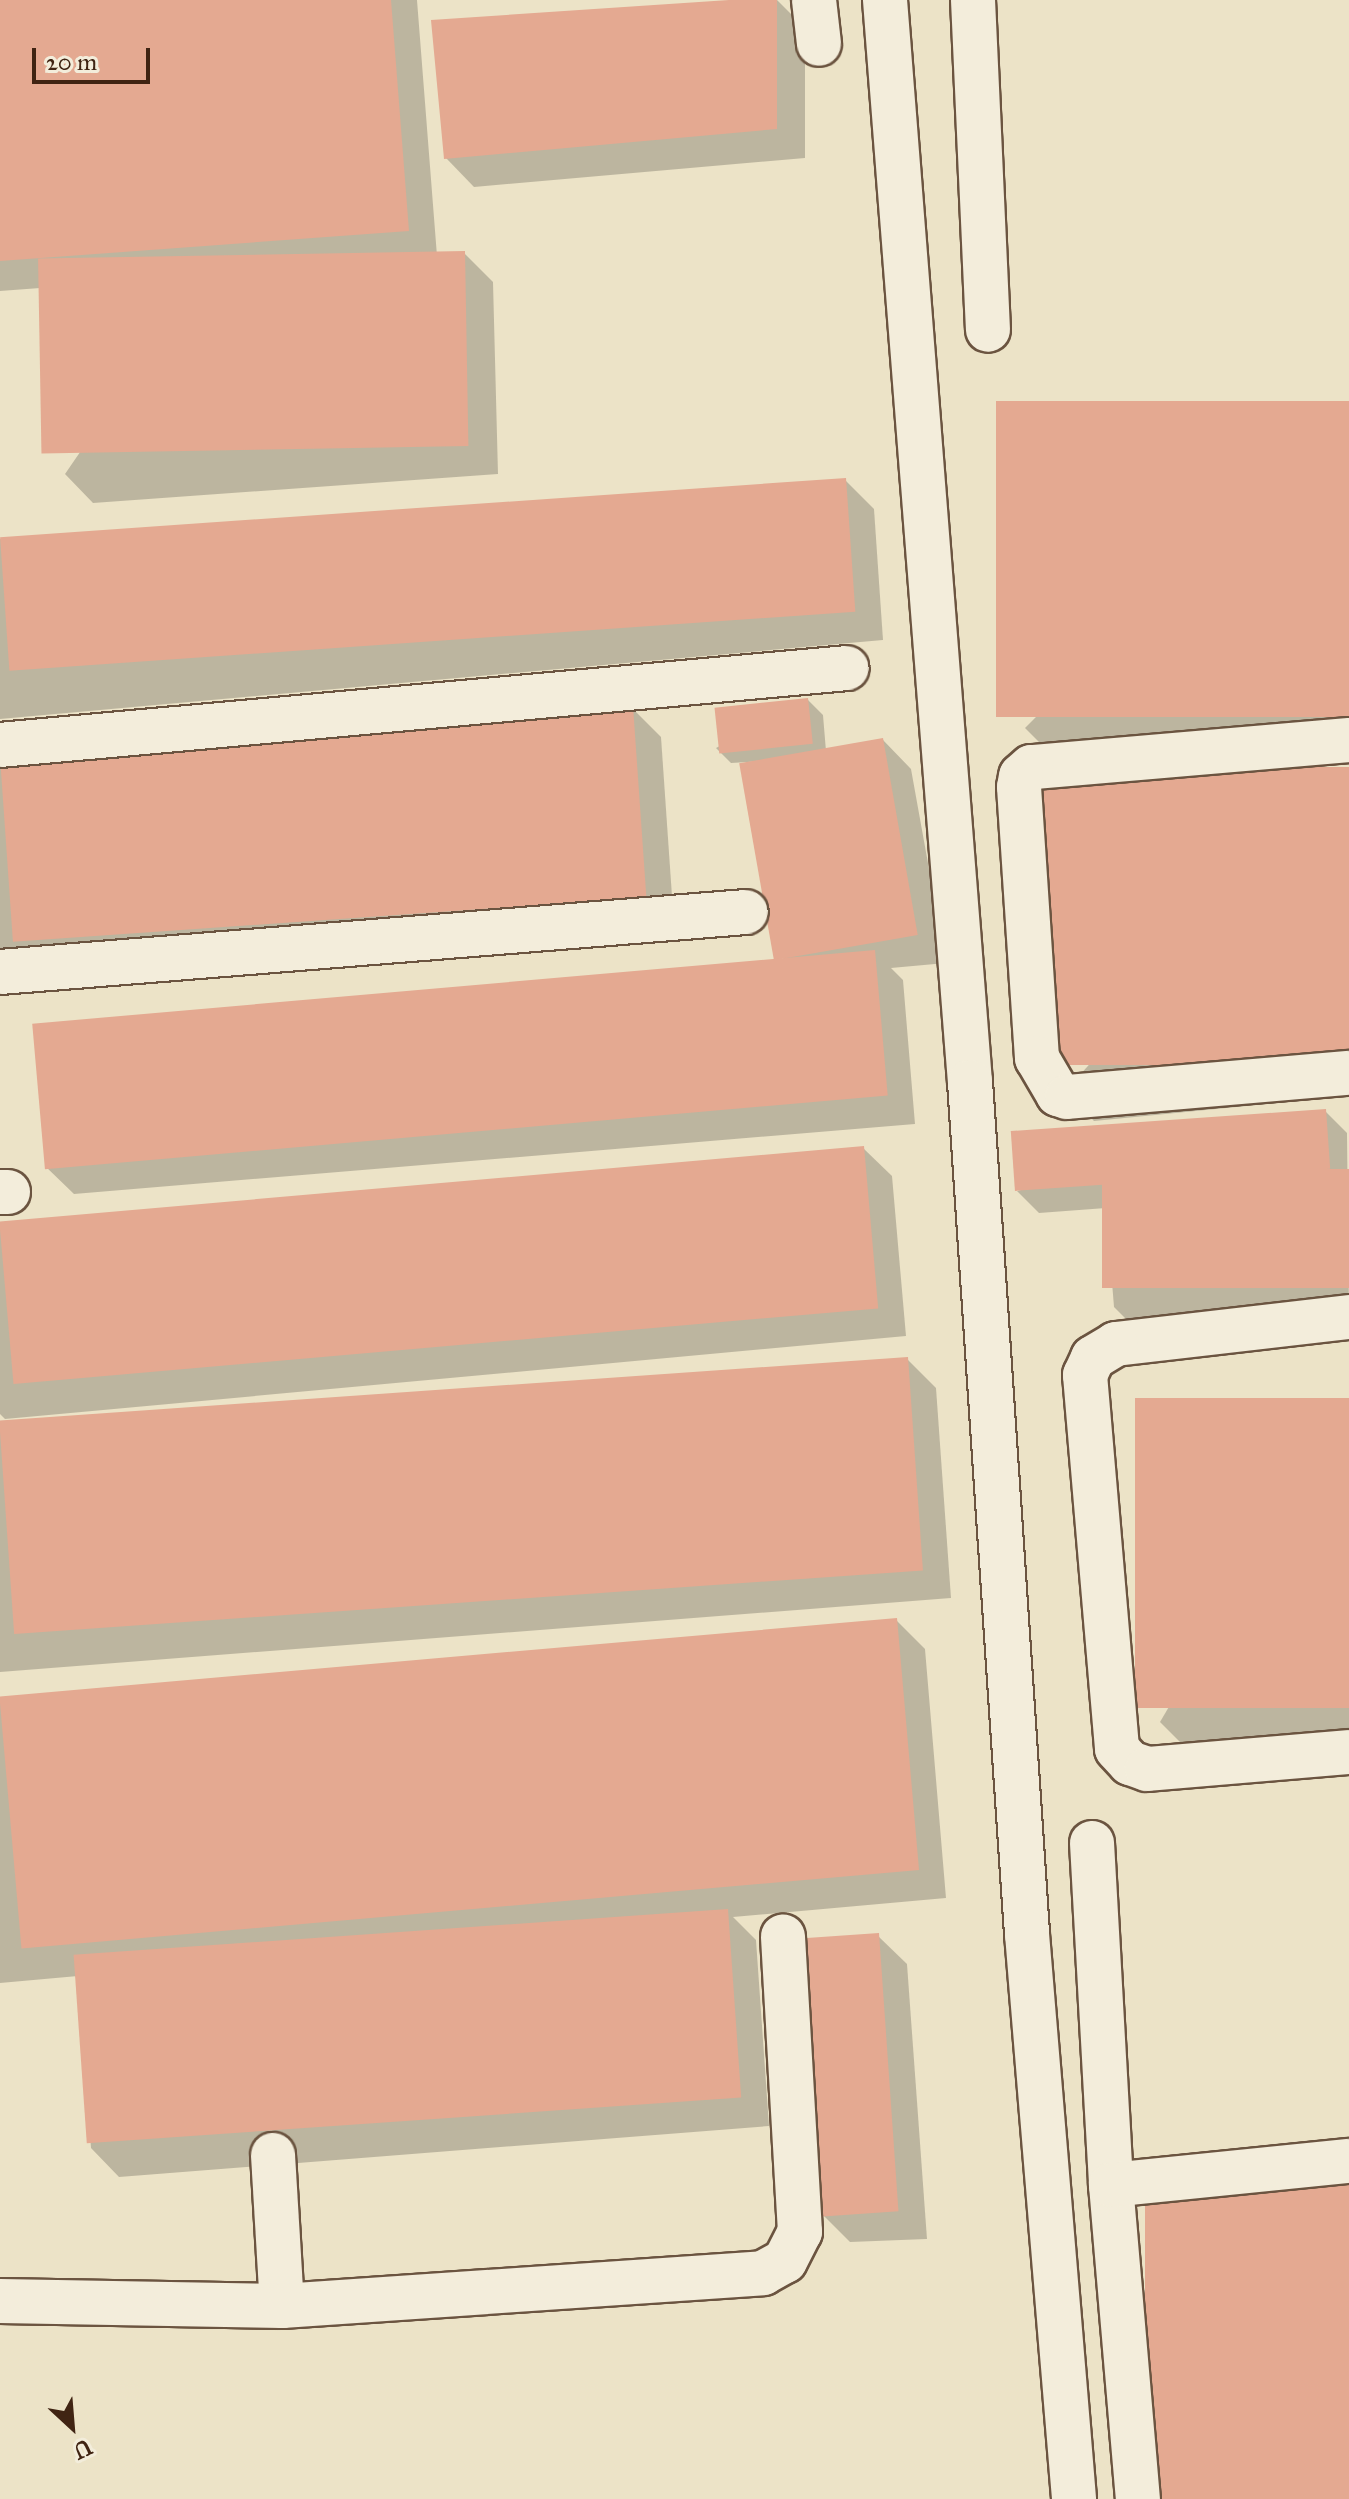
<!DOCTYPE html>
<html>
<head>
<meta charset="utf-8">
<style>
  body { margin:0 }
  #map { position:relative; width:1349px; height:2499px; overflow:hidden; background:#ece3c7; font-family:"IM FELL Great Primer",serif }
  div>[style] { position:absolute }
  .shadow>* { inset:0; background:#0003 }
  .building>* { inset:0; background:#e4a991; transform-origin:0 0 }
  .roads { filter:drop-shadow(2px 0 #6b5440) drop-shadow(-2px 0 #6b5440) drop-shadow(0 2px #6b5440) drop-shadow(0 -2px #6b5440) }
  .minor>* { height:44px; margin:-22px; padding:0 22px; transform-origin:22px; border-radius:22px; background:#f3eddb }
  span { translate:-50% -50%; white-space:nowrap; text-align:center; line-height:1.15; -webkit-text-stroke:6px #f3eddb; paint-order:stroke }
  .north { position:absolute; left:32px; top:2387px; width:80px; height:80px; -webkit-text-stroke:6px #f3eddb; paint-order:stroke; rotate:154deg; font-size:22px; font-weight:700; line-height:32px; text-align:center; color:#402413 }
  .north::after { content:''; display:block; margin:auto; width:28px; height:36px; background:#402413; clip-path:polygon(50% 0,100% 100%,50% 72%,0 100%) }
  .scale { position:absolute; left:32px; top:48px; width:118px; height:36px; box-sizing:border-box; border:4px solid #402413; border-top:0; padding-left:10px; font-size:24px; line-height:28px; white-space:nowrap; color:#402413; -webkit-text-stroke:6px #f3eddb; paint-order:stroke }
</style>
</head>
<body>
<div id="map">
  <div class="shadow">
    <i style="clip-path:polygon(0 0,417px 0,437px 256px,464px 253px,493px 282px,498px 474px,93px 503px,65px 474px,201px 276px,0 291px)"></i>
    <i style="clip-path:polygon(758px 0,777px 0,805px 28px,805px 158px,474px 187px,446px 158px)"></i>
    <i style="clip-path:polygon(1349px 403px,1349px 747px,1054px 757px,1025px 728px)"></i>
    <i style="clip-path:polygon(845px 480px,874px 509px,883px 640px,0 719px,0 539px)"></i>
    <i style="clip-path:polygon(808px 700px,823px 715px,826px 751px,883px 740px,911px 769px,946px 963px,891px 968px,903px 980px,915px 1124px,74px 1194px,45px 1166px,784px 959px,772px 947px,764px 761px,731px 763px,716px 748px)"></i>
    <i style="clip-path:polygon(632px 708px,661px 737px,674px 925px,0 976px,0 755px)"></i>
    <i style="clip-path:polygon(1349px 769px,1349px 1096px,1094px 1121px,1065px 1092px)"></i>
    <i style="clip-path:polygon(1325px 1111px,1347px 1133px,1349px 1318px,1143px 1336px,1114px 1307px,1106px 1208px,1039px 1213px,1017px 1191px)"></i>
    <i style="clip-path:polygon(863px 1148px,892px 1176px,906px 1336px,5px 1419px,0 1414px,0 1226px)"></i>
    <i style="clip-path:polygon(907px 1359px,936px 1388px,951px 1598px,0 1672px,0 1430px)"></i>
    <i style="clip-path:polygon(1349px 1400px,1349px 1738px,1189px 1751px,1160px 1722px)"></i>
    <i style="clip-path:polygon(896px 1620px,925px 1649px,946px 1898px,733px 1917px,756px 1940px,769px 2126px,119px 2177px,91px 2148px,78px 1976px,0 1983px,0 1700px)"></i>
    <i style="clip-path:polygon(878px 1936px,907px 1964px,927px 2239px,850px 2242px,821px 2213px)"></i>
  </div>
  <div class="building">
    <i style="clip-path:polygon(0 0,391px 0,409px 231px,0 261px)"></i>
    <i style="clip-path:polygon(729px 0,777px 0,777px 129px,444px 159px,431px 20px)"></i>
    <i style="left:465px;top:251px;width:195px;height:427px;rotate:89deg"></i>
    <i style="left:1349px;top:401px;width:316px;height:353px;rotate:90deg"></i>
    <i style="left:846px;top:478px;width:134px;height:848px;rotate:86deg"></i>
    <i style="left:808px;top:698px;width:46px;height:94px;rotate:84deg"></i>
    <i style="left:633px;top:706px;width:192px;height:635px;rotate:86deg"></i>
    <i style="left:883px;top:738px;width:200px;height:146px;rotate:80deg"></i>
    <i style="left:1349px;top:767px;width:298px;height:314px;rotate:90deg"></i>
    <i style="left:875px;top:950px;width:146px;height:846px;rotate:85deg"></i>
    <i style="left:1326px;top:1109px;width:60px;height:316px;rotate:86deg"></i>
    <i style="left:864px;top:1146px;width:163px;height:868px;rotate:85deg"></i>
    <i style="left:1349px;top:1169px;width:119px;height:247px;rotate:90deg"></i>
    <i style="left:908px;top:1357px;width:214px;height:911px;rotate:86deg"></i>
    <i style="left:1349px;top:1398px;width:310px;height:214px;rotate:90deg"></i>
    <i style="left:897px;top:1618px;width:253px;height:901px;rotate:85deg"></i>
    <i style="left:728px;top:1909px;width:189px;height:656px;rotate:86deg"></i>
    <i style="left:879px;top:1933px;width:279px;height:76px;rotate:86deg"></i>
    <i style="left:1349px;top:2174px;width:325px;height:204px;rotate:90deg"></i>
  </div>
  <div class="roads">
    <div class="minor">
      <i style="left:814px;top:0;width:44px;rotate:83.5deg"></i>
      <i style="left:885px;top:0;width:1085px;rotate:85.51deg"></i>
      <i style="left:970px;top:1082px;width:854px;rotate:86.17deg"></i>
      <i style="left:1027px;top:1934px;width:567px;rotate:85.24deg"></i>
      <i style="left:973px;top:0;width:330px;rotate:87.4deg"></i>
      <i style="left:1349px;top:740px;width:319px;rotate:175.1deg"></i>
      <i style="left:1031px;top:767px;width:13px;rotate:138deg"></i>
      <i style="left:1021px;top:776px;width:11px;rotate:100deg"></i>
      <i style="left:1019px;top:787px;width:272px;rotate:86.2deg"></i>
      <i style="left:1037px;top:1058px;width:42px;rotate:59.7deg"></i>
      <i style="left:1058px;top:1094px;width:9px;rotate:18deg"></i>
      <i style="left:1067px;top:1097px;width:283px;rotate:-4.9deg"></i>
      <i style="left:0;top:745px;width:850px;rotate:-5.19deg"></i>
      <i style="left:0;top:972px;width:748px;rotate:-4.6deg"></i>
      <i style="left:0;top:1192px;width:8px"></i>
      <i style="left:1349px;top:1317px;width:235px;rotate:173.4deg"></i>
      <i style="left:1116px;top:1344px;width:27px;rotate:149deg"></i>
      <i style="left:1093px;top:1358px;width:19px;rotate:115deg"></i>
      <i style="left:1085px;top:1375px;width:375px;rotate:85.1deg"></i>
      <i style="left:1117px;top:1749px;width:19px;rotate:47deg"></i>
      <i style="left:1130px;top:1763px;width:18px;rotate:19deg"></i>
      <i style="left:1147px;top:1769px;width:203px;rotate:-4.8deg"></i>
      <i style="left:1092px;top:1843px;width:343px;rotate:86.8deg"></i>
      <i style="left:1111px;top:2185px;width:315px;rotate:85.1deg"></i>
      <i style="left:273px;top:2155px;width:151px;rotate:86.6deg"></i>
      <i style="left:1111px;top:2185px;width:239px;rotate:-5.8deg"></i>
      <i style="left:0;top:2301px;width:282px;rotate:1deg"></i>
      <i style="left:282px;top:2306px;width:482px;rotate:-3.9deg"></i>
      <i style="left:763px;top:2273px;width:25px;rotate:-29deg"></i>
      <i style="left:785px;top:2261px;width:33px;rotate:-63deg"></i>
      <i style="left:800px;top:2232px;width:296px;rotate:-93.3deg"></i>
    </div>
  </div>
  <div class="north">U</div>
  <div class="scale">20 m</div>
</div>
</body>
</html>
